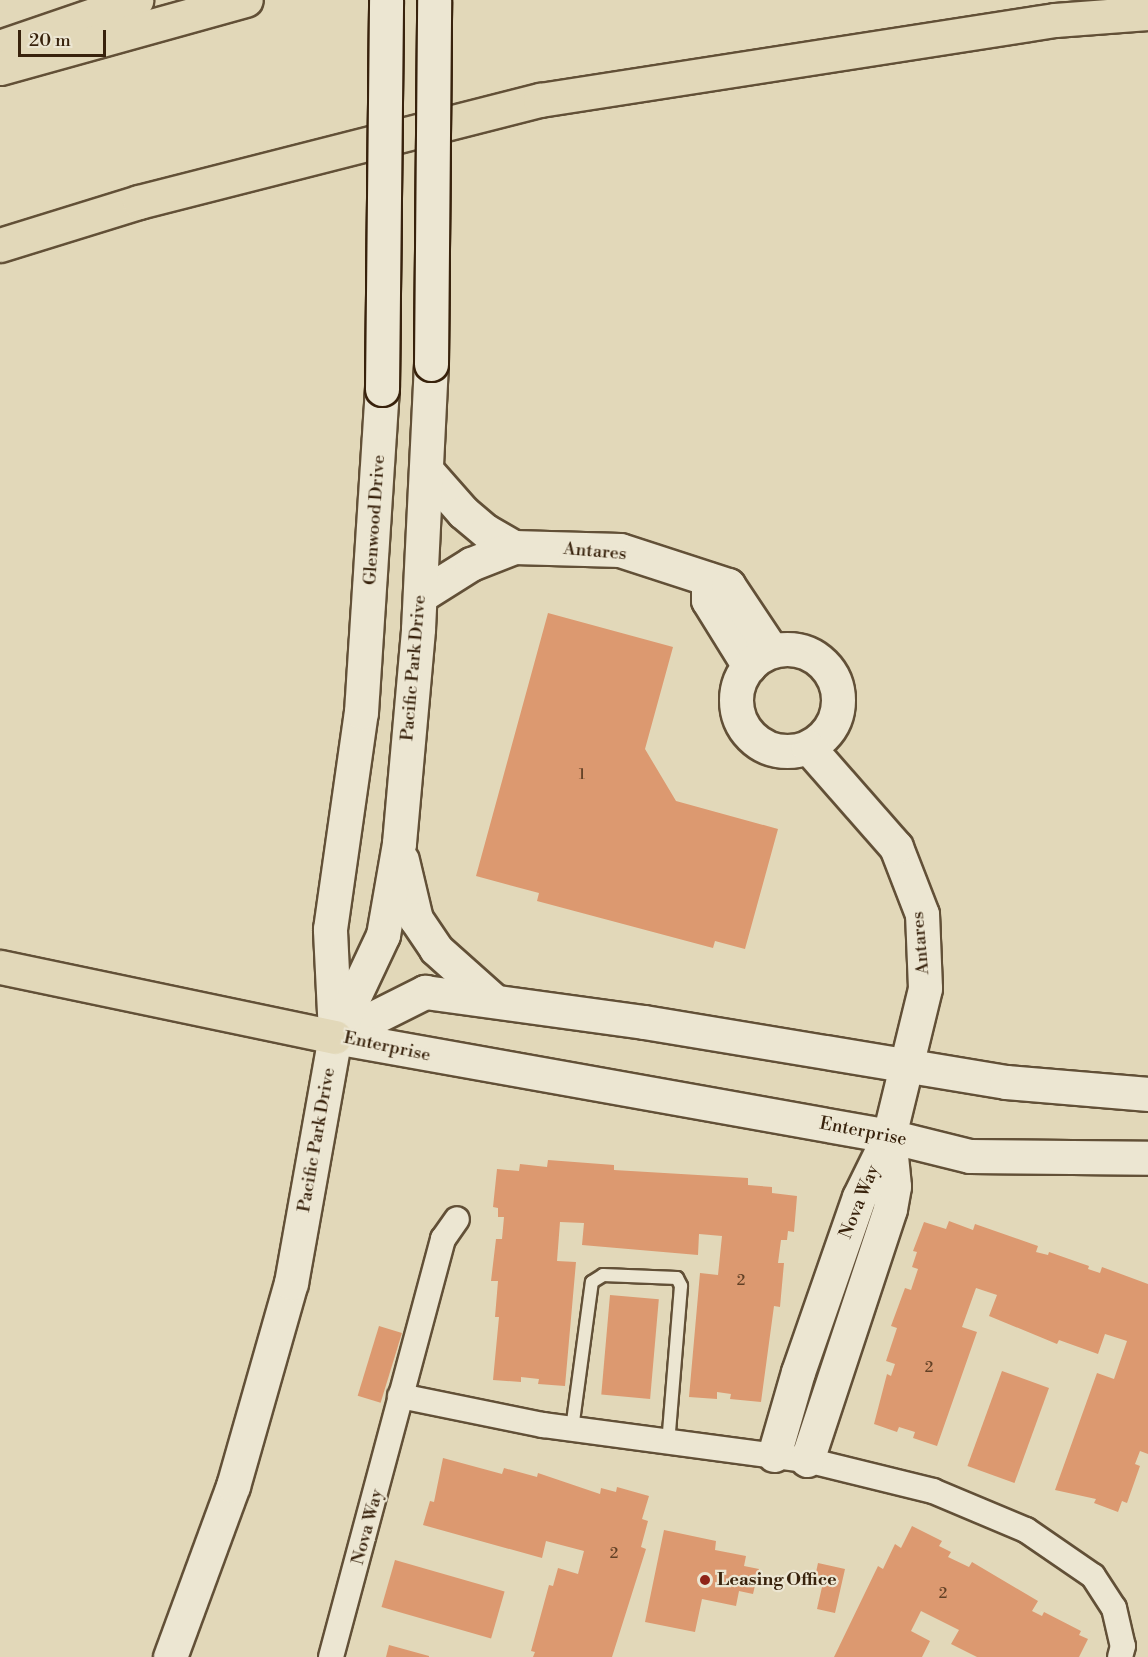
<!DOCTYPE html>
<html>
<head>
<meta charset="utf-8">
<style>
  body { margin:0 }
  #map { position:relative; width:1148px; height:1657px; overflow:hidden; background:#e2d8b9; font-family:"Libre Bodoni",serif }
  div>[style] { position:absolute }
  .building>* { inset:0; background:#dc9970; transform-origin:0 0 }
  .roads { filter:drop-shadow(2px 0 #625037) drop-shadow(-2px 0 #625037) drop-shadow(0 2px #625037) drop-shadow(0 -2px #625037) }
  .lane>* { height:12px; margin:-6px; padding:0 6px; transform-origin:6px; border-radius:6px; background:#ece6d2 }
  .street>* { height:24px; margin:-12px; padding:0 12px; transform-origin:12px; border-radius:12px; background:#ece6d2 }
  .secondary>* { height:33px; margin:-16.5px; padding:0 16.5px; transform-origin:16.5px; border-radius:16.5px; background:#ece6d2 }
  .secondary>.ring { margin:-16.5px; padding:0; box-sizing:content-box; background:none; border:33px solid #ece6d2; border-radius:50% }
  .highway>* { height:33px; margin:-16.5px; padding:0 16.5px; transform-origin:16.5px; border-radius:16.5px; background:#e2d8b9 }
  .bridges { filter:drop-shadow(2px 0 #38220c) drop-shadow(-2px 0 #38220c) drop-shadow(0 2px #38220c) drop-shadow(0 -2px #38220c) }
  .secondary-bridge>* { height:33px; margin:-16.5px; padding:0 16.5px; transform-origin:16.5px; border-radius:16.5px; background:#ece6d2 }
  .dots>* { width:16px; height:16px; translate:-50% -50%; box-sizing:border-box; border:3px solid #ece6d2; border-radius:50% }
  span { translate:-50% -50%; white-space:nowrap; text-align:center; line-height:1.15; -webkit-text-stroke:4.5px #ece6d2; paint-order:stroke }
  .number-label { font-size:15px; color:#614025 }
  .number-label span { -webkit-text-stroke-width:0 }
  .street-label { font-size:18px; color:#38220c }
  .poi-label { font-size:18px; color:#38220c; font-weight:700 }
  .left { translate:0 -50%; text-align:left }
  .scale { position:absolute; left:18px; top:30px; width:88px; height:27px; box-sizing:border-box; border:3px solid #38220c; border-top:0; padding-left:8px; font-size:18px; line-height:21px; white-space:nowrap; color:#38220c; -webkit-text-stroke:4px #ece6d2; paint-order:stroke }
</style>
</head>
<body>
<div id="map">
  <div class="building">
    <i style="clip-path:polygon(548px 613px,673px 647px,645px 749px,676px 801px,778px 829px,745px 949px,715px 941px,713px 948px,537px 901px,539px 893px,476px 876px)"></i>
    <i style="clip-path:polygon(548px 1160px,614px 1165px,614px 1170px,748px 1178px,748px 1185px,772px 1187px,772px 1193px,797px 1196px,794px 1232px,788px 1231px,787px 1240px,781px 1240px,778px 1263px,784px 1263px,780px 1307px,774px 1306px,761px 1402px,730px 1399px,731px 1394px,717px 1392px,717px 1399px,689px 1397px,700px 1273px,718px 1275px,722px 1236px,699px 1234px,698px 1255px,582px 1245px,584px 1223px,560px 1222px,557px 1261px,576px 1262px,565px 1386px,538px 1384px,539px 1379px,521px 1377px,521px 1382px,493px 1380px,499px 1317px,495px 1317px,498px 1281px,491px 1281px,496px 1239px,502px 1239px,504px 1217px,498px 1217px,498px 1208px,493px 1207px,497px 1169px,519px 1171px,520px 1164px,547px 1167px)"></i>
    <i style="clip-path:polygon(949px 1221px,973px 1230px,975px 1224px,1038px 1246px,1036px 1252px,1048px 1255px,1049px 1252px,1089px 1266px,1088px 1269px,1100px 1273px,1102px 1267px,1148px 1284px,1148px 1454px,1140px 1451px,1135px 1464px,1140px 1466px,1127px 1503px,1122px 1501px,1118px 1512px,1094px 1503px,1096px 1499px,1055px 1490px,1097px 1373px,1114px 1379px,1127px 1341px,1105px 1334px,1098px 1354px,1059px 1340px,1057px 1344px,989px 1316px,997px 1295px,976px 1288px,962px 1327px,977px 1332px,937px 1446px,913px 1438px,915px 1432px,899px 1427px,897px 1432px,874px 1424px,887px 1374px,891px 1376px,895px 1364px,886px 1361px,897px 1328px,891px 1326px,905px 1288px,911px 1290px,918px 1269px,912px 1267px,917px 1252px,913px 1251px,924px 1222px,946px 1229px)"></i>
    <i style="left:610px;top:1295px;width:49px;height:100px;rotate:5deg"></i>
    <i style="left:379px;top:1326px;width:24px;height:73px;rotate:17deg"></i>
    <i style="left:1002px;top:1371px;width:50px;height:101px;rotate:20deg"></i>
    <i style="clip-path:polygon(443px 1458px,502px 1474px,504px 1468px,537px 1477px,538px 1473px,600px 1494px,601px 1488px,616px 1492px,617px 1487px,649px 1496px,642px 1519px,648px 1521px,641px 1547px,646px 1549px,612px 1657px,533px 1657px,535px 1652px,531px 1651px,549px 1585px,553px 1586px,558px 1568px,578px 1574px,584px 1551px,546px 1541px,542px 1558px,423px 1525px,430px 1501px,434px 1502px)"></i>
    <i style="clip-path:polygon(912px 1526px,942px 1541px,939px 1546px,951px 1552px,948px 1557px,969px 1567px,972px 1562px,1038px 1601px,1032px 1611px,1042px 1616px,1044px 1612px,1081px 1631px,1079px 1635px,1088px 1639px,1079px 1657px,977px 1657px,951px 1644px,959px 1630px,921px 1611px,911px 1631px,930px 1641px,922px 1657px,834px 1657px,878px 1566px,883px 1569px,895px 1544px,901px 1548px)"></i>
    <i style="clip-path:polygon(664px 1530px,716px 1541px,715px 1550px,746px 1556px,744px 1566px,759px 1569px,753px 1594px,739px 1591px,736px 1606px,702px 1599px,695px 1632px,645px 1622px)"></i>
    <i style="left:395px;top:1560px;width:114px;height:49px;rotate:16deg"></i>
    <i style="clip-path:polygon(818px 1563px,845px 1569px,835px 1613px,817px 1609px,822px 1587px,813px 1586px)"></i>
    <i style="clip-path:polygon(389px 1645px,429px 1656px,429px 1657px,386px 1657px)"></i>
  </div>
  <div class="roads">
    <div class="lane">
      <i style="left:572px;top:1429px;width:148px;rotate:-82.3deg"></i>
      <i style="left:592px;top:1282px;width:13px;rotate:-32deg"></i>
      <i style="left:603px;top:1275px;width:74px;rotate:2.3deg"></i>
      <i style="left:677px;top:1278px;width:9px;rotate:63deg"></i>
      <i style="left:681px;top:1286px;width:158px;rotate:94.7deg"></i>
    </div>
    <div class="street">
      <i style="left:400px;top:1396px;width:146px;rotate:11.5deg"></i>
      <i style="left:543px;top:1425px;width:266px;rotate:7.6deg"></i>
      <i style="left:807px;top:1460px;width:130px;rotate:13.8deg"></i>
      <i style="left:933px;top:1491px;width:101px;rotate:22.8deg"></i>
      <i style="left:1026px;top:1530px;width:81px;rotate:34.5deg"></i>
      <i style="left:1093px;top:1576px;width:38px;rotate:57deg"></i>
      <i style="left:1114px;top:1608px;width:39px;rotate:77deg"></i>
      <i style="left:1123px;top:1646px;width:11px;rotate:105deg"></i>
      <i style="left:331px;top:1657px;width:433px;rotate:-75deg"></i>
      <i style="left:443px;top:1239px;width:24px;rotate:-55deg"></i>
    </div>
    <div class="secondary">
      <i style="left:426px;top:470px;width:56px;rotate:48.6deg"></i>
      <i style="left:463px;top:512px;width:30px;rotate:40deg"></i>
      <i style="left:486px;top:531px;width:32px;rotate:30deg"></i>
      <i style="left:708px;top:579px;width:21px;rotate:90deg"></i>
      <i style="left:708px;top:600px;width:78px;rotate:58.2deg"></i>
      <i style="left:420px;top:596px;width:60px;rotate:-32.1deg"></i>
      <i style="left:471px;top:564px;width:46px;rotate:-21.6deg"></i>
      <i style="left:514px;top:547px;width:106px;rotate:1.6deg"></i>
      <i style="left:620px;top:550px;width:114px;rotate:18deg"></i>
      <i style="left:728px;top:585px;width:79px;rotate:56.3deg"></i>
      <i class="ring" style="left:736px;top:649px;width:69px;height:69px"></i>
      <i style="left:402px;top:860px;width:61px;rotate:76.7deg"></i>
      <i style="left:416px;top:919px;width:36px;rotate:56deg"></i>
      <i style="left:436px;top:949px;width:76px;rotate:41.8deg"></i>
      <i style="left:335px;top:1033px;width:104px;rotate:-92.8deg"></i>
      <i style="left:330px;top:929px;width:219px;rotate:-81.9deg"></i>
      <i style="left:361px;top:712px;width:324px;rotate:-86.3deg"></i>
      <i style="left:335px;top:1037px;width:101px;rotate:-26.6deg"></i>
      <i style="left:425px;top:992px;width:221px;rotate:7.8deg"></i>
      <i style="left:644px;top:1022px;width:367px;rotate:9.4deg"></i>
      <i style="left:1006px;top:1082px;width:143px;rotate:4.8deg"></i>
      <i style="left:335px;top:1037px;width:563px;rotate:10.13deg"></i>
      <i style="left:889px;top:1136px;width:83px;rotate:13.9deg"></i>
      <i style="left:970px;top:1156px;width:178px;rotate:0.6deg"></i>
      <i style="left:774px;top:1455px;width:86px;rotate:-73.9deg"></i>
      <i style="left:798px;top:1372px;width:185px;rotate:-70.8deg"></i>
      <i style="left:859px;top:1197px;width:68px;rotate:-63.8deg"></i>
      <i style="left:889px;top:1136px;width:152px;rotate:-76.3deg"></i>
      <i style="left:925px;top:988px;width:74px;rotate:-92.3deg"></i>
      <i style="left:922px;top:914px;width:72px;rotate:-111.2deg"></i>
      <i style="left:896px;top:847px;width:133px;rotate:-131.3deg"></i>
      <i style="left:807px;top:1460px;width:264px;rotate:-71.7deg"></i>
      <i style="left:890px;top:1209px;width:23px;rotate:-80deg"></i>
      <i style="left:894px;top:1186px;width:50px;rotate:-95.7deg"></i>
      <i style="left:170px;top:1657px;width:182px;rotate:-69.8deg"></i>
      <i style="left:233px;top:1486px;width:211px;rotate:-74.1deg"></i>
      <i style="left:291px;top:1283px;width:250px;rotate:-79.9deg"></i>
      <i style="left:335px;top:1037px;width:113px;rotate:-64.8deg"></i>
      <i style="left:383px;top:935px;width:93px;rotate:-80.1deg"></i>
      <i style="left:399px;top:843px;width:215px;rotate:-84.9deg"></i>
      <i style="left:418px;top:629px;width:265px;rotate:-87.2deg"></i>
    </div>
    <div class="highway">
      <i style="left:2px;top:46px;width:142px;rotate:-18.9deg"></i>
      <i style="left:0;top:68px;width:255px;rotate:-15.5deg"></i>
      <i style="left:0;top:245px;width:145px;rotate:-17.2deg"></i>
      <i style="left:139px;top:202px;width:414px;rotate:-14.3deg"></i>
      <i style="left:540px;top:100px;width:521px;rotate:-8.83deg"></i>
      <i style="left:1055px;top:20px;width:93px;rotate:-4.3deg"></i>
      <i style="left:0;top:967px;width:342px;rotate:11.8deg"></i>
    </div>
  </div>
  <div class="bridges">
    <div class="secondary-bridge">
      <i style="left:431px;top:364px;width:364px;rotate:-89.5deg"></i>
      <i style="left:382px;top:389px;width:389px;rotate:-89.4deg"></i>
    </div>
  </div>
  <div class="dots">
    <i style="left:705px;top:1580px;background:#8f2418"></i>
  </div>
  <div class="number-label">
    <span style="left:582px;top:775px">1</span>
    <span style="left:741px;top:1281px">2</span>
    <span style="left:929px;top:1368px">2</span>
    <span style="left:614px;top:1554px">2</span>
    <span style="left:943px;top:1594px">2</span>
  </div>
  <div class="street-label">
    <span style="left:375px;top:520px;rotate:-86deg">Glenwood Drive</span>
    <span style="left:595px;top:552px;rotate:5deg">Antares</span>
    <span style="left:414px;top:668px;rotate:-85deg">Pacific Park Drive</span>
    <span style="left:921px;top:943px;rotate:-95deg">Antares</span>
    <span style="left:387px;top:1047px;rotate:12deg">Enterprise</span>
    <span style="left:863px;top:1132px;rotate:11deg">Enterprise</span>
    <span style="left:317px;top:1140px;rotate:-80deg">Pacific Park Drive</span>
    <span style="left:860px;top:1202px;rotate:-68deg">Nova Way</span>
    <span style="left:368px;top:1527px;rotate:-75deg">Nova Way</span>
  </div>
  <div class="poi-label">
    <span class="left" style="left:717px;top:1580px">Leasing Office</span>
  </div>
  <div class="scale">20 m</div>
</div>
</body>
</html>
